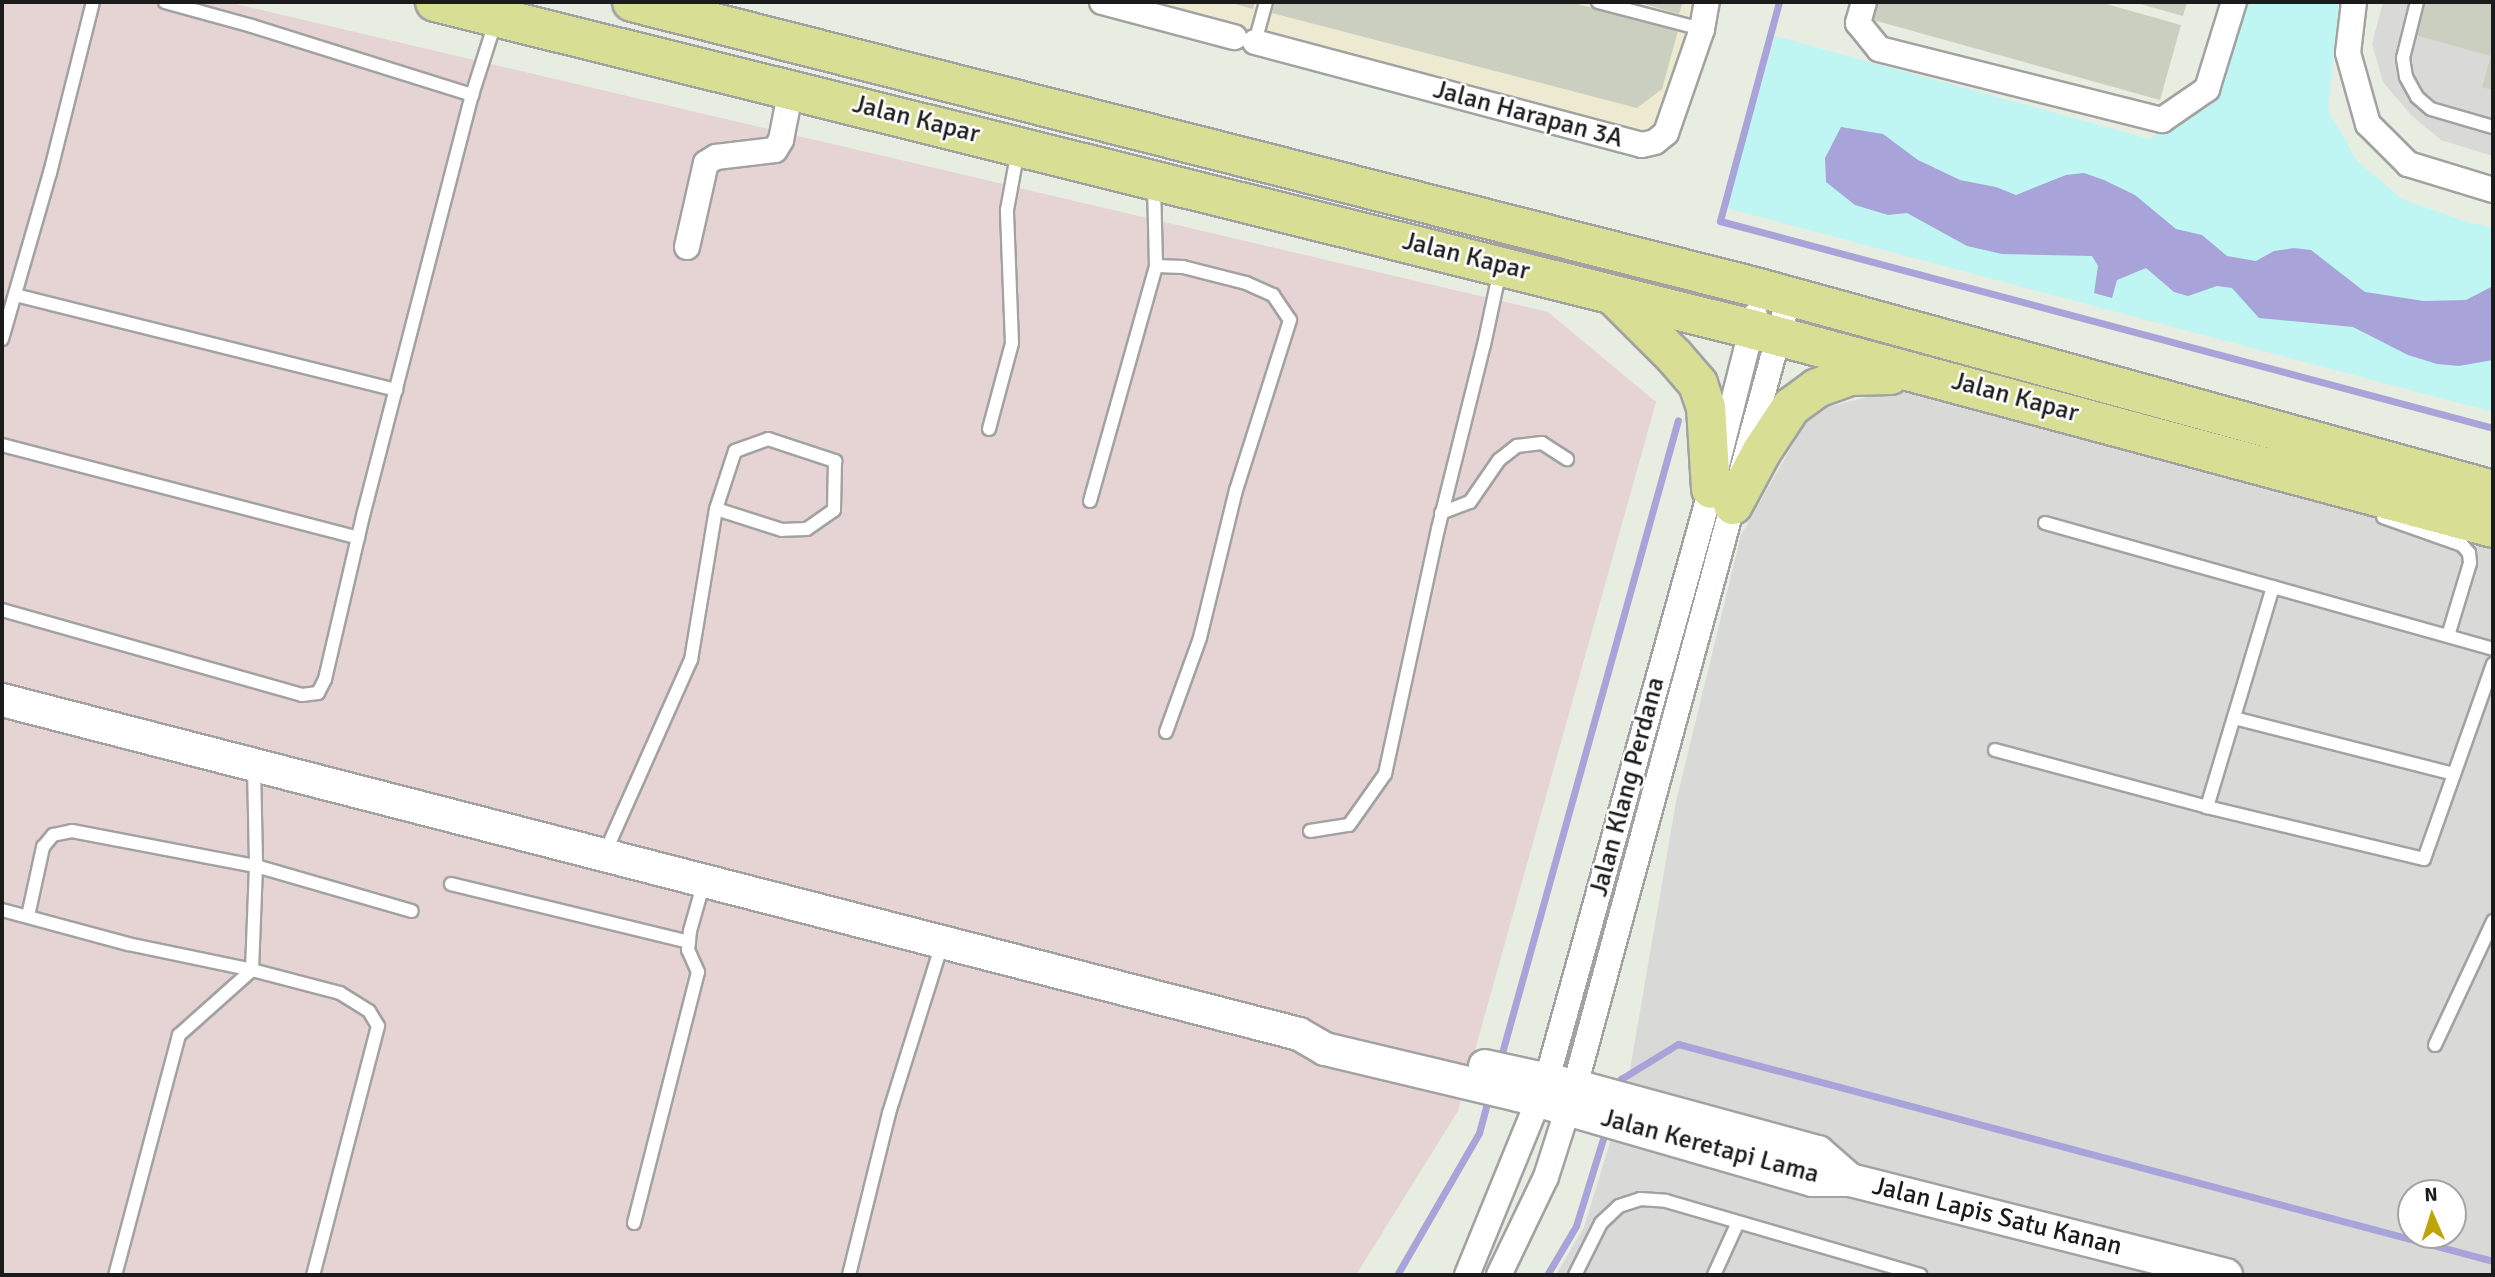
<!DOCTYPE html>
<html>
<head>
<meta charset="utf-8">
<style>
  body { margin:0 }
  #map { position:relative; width:2495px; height:1277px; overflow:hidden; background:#e7ede1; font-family:Signika,sans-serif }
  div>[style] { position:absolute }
  .residential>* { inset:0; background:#d9d9d8 }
  .commercial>* { inset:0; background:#edead1 }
  .industrial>* { inset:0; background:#e5d4d3 }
  .park>* { inset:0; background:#bff6f3 }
  .water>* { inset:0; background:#a8a3d9 }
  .stream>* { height:7px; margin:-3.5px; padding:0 3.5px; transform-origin:3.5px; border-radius:3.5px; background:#a8a3d9 }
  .building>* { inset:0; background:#cacfbf }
  .roads { filter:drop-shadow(2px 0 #a2a2a2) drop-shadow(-2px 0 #a2a2a2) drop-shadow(0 2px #a2a2a2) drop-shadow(0 -2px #a2a2a2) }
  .service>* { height:12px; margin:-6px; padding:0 6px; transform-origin:6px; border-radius:6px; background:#fff }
  .minor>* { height:24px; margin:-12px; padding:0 12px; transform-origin:12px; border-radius:12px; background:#fff }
  .tertiary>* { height:32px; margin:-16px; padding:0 16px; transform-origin:16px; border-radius:16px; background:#fff }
  .trunk>* { height:38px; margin:-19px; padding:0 19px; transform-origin:19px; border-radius:19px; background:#d8de94 }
  span { translate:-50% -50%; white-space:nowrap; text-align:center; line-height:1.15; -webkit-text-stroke:5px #fff; paint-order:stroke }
  .street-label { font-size:26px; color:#1b1b1b }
  .frame { position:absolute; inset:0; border:4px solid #1b1b1b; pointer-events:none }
  .north { position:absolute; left:2397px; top:1179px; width:70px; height:70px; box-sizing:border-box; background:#fff; border:2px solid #a4a4a4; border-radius:50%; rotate:357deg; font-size:19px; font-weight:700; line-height:28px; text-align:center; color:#1b1b1b }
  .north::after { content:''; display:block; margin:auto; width:24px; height:32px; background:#bea409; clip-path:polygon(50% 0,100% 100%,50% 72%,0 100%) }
</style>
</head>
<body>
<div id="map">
  <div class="residential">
    <i style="clip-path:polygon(2383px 2px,2493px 2px,2493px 156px,2441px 140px,2411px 115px,2383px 82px,2372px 44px)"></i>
    <i style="clip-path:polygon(evenodd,1910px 386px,2493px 543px,2493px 1275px,1556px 1275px,1584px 1227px,1627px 1087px,1676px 802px,1741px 535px,1812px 411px,1910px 386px,2411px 1193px,2453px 1193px,2453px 1235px,2411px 1235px,2411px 1193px)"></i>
  </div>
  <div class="commercial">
    <i style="clip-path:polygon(1135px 2px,1698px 2px,1658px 126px,1643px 135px)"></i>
  </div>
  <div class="industrial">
    <i style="clip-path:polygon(2px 2px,227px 2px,1548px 312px,1656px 402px,1458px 1111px,1356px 1275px,2px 1275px)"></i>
  </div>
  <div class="park">
    <i style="clip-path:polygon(2247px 2px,2339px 3px,2328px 110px,2357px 161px,2402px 199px,2467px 222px,2493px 228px,2493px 412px,1726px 208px,1775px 36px,2150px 139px,2220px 89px)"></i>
  </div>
  <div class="water">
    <i style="clip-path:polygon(1841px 127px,1883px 134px,1918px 160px,1960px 180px,1996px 187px,2016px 195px,2066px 175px,2084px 173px,2104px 180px,2135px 195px,2176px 229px,2202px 235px,2227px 256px,2256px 261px,2274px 251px,2294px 248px,2311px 250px,2365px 292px,2424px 301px,2466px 300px,2493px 286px,2493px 360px,2459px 366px,2437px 364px,2408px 355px,2353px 327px,2259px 318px,2232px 288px,2217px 286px,2188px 296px,2174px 292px,2146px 268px,2117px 280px,2112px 298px,2094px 293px,2098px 266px,2092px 256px,2002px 254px,1967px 246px,1907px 213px,1888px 215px,1855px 205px,1826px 182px,1825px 158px)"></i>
  </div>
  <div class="stream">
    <i style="left:1779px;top:2px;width:227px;rotate:105.1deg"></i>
    <i style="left:1720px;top:221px;width:800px;rotate:14.99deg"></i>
    <i style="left:1500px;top:1060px;width:664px;rotate:-74.46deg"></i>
    <i style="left:1617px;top:1091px;width:13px;rotate:-72deg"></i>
    <i style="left:1621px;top:1079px;width:67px;rotate:-31.6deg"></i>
    <i style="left:1678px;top:1044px;width:843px;rotate:14.91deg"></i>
    <i style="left:1397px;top:1275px;width:164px;rotate:-60deg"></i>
    <i style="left:1479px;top:1133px;width:39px;rotate:-75deg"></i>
    <i style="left:1547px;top:1275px;width:57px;rotate:-59.4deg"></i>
    <i style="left:1576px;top:1226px;width:102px;rotate:-72.8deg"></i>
  </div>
  <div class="building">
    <i style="clip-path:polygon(1228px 2px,1255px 2px,1253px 9px)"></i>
    <i style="clip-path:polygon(1275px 2px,1570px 2px,1678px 31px,1662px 89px,1637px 108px,1272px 13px)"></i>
    <i style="clip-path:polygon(1637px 2px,1683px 2px,1679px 14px)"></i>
    <i style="clip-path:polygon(1871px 2px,2099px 2px,2181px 25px,2160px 100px,1866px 18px)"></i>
    <i style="clip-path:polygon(2133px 2px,2187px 2px,2183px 16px)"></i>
    <i style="clip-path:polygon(2424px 2px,2493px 2px,2493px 90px,2482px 87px,2491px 56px,2415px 35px)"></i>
  </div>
  <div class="roads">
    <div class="service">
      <i style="left:165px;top:2px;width:90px;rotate:15.4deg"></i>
      <i style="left:252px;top:26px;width:231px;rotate:17.4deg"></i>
      <i style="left:1598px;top:2px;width:107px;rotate:14.6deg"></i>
      <i style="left:2417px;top:2px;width:58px;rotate:104deg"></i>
      <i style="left:2403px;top:58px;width:19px;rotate:81deg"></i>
      <i style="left:2406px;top:77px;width:23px;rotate:61deg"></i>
      <i style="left:2417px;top:97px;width:18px;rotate:41deg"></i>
      <i style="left:2431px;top:109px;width:65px;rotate:16.2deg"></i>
      <i style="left:1255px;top:42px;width:41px;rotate:-74.6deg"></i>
      <i style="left:1156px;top:266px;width:27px;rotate:2deg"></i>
      <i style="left:1183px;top:267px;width:65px;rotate:14.3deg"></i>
      <i style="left:1246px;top:283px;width:30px;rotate:24deg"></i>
      <i style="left:1273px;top:295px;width:30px;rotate:56deg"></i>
      <i style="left:1290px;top:320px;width:178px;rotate:107.6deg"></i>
      <i style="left:1236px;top:490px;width:152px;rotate:103.7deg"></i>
      <i style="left:1200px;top:638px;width:100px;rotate:109.9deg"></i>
      <i style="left:15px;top:295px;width:393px;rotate:14deg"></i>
      <i style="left:2px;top:339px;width:173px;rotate:-73.9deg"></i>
      <i style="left:50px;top:173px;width:176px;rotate:-75.9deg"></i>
      <i style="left:989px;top:429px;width:89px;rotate:-75deg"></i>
      <i style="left:1012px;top:343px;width:133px;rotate:-92.2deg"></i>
      <i style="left:1007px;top:210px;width:61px;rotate:-79.6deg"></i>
      <i style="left:2px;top:445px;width:368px;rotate:14.6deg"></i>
      <i style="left:1090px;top:501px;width:244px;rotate:-74.3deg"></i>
      <i style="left:1156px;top:266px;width:81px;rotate:-91.4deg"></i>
      <i style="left:1441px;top:513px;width:31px;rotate:-21deg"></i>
      <i style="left:1470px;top:502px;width:51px;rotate:-55.4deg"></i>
      <i style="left:1499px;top:460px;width:23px;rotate:-38deg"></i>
      <i style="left:1517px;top:446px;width:25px;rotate:-7deg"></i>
      <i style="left:1542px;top:443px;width:30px;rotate:33deg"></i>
      <i style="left:2383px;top:517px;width:84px;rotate:19.5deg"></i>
      <i style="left:2462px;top:545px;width:11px;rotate:49deg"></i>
      <i style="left:2469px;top:553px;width:10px;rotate:84deg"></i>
      <i style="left:2470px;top:563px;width:76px;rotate:106.8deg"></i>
      <i style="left:2045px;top:523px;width:465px;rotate:15.7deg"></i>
      <i style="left:2273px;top:587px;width:230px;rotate:106.7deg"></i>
      <i style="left:2207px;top:807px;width:223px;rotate:13.5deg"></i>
      <i style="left:2424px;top:859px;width:207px;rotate:-70.5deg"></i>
      <i style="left:2px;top:610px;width:312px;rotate:15.8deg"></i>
      <i style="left:302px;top:695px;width:16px;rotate:-7deg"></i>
      <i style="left:318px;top:693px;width:16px;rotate:-63deg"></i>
      <i style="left:325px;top:679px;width:171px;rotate:-76.9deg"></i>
      <i style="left:364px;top:512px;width:431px;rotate:-75.5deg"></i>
      <i style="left:472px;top:95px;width:76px;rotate:-72.3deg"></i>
      <i style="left:2234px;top:718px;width:227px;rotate:14.3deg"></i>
      <i style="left:1995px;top:750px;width:220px;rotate:15deg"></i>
      <i style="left:254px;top:767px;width:99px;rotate:88.8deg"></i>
      <i style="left:256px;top:866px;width:104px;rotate:92.2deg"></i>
      <i style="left:252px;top:970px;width:91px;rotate:14.6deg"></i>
      <i style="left:340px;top:993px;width:34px;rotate:32deg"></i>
      <i style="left:369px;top:1011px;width:17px;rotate:59deg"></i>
      <i style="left:378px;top:1026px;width:257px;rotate:104.6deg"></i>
      <i style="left:1310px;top:831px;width:39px;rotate:-9deg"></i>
      <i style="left:1349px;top:825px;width:62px;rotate:-54.8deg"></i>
      <i style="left:1385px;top:774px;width:251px;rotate:-77.8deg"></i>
      <i style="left:1438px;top:529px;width:190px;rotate:-76deg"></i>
      <i style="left:1484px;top:345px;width:77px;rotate:-78deg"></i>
      <i style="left:604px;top:855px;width:214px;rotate:-66deg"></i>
      <i style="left:691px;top:660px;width:153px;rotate:-80.6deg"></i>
      <i style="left:716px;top:509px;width:61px;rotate:-71.9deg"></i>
      <i style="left:735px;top:451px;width:35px;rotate:-20deg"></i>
      <i style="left:768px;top:439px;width:71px;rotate:18.2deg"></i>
      <i style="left:835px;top:461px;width:49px;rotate:91.2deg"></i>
      <i style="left:834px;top:510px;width:33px;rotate:145deg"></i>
      <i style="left:807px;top:529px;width:25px;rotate:178deg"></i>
      <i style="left:782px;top:530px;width:69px;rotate:-162.3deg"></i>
      <i style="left:451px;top:884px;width:245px;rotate:13.7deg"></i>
      <i style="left:2px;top:910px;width:131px;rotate:15.1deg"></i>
      <i style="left:128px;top:944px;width:127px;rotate:11.8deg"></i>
      <i style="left:252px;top:970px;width:98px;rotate:138.3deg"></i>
      <i style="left:179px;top:1035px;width:248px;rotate:104.9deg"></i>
      <i style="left:28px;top:916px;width:71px;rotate:-77.7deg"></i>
      <i style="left:43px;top:847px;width:16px;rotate:-50deg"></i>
      <i style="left:53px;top:835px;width:19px;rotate:-12deg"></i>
      <i style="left:72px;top:831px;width:187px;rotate:10.8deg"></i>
      <i style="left:256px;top:866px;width:162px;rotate:16.1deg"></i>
      <i style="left:2435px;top:1045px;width:137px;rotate:-64.9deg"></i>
      <i style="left:634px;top:1223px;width:259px;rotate:-75.7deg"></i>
      <i style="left:698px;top:972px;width:24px;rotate:-114deg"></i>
      <i style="left:688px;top:950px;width:19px;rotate:-84deg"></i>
      <i style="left:690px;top:931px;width:51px;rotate:-74.1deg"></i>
      <i style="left:849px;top:1275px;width:167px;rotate:-76.1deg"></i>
      <i style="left:889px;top:1113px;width:177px;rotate:-72.6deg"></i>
      <i style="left:1575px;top:1275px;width:58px;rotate:-63.4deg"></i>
      <i style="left:1601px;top:1223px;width:25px;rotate:-43deg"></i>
      <i style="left:1619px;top:1206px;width:22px;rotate:-18deg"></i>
      <i style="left:1640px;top:1199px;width:26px;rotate:4deg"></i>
      <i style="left:1666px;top:1201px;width:265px;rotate:16.2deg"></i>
      <i style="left:1714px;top:1275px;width:58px;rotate:-65.6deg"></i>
    </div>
    <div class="minor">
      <i style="left:1102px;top:2px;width:137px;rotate:14.9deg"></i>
      <i style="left:1864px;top:2px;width:22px;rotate:106deg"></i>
      <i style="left:1858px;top:23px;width:33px;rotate:51deg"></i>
      <i style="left:1879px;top:49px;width:292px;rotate:14.1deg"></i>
      <i style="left:2162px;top:120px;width:55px;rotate:-34.6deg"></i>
      <i style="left:2207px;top:89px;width:91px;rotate:-72.8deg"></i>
      <i style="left:2354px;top:2px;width:51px;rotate:96.7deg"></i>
      <i style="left:2348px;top:53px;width:74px;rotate:74.3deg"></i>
      <i style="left:2368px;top:124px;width:57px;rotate:45deg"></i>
      <i style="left:2408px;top:164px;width:89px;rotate:17deg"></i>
      <i style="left:1255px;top:42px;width:400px;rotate:14.9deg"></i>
      <i style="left:1642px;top:145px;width:13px;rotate:-13deg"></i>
      <i style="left:1655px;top:142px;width:14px;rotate:-39deg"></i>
      <i style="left:1666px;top:133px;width:110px;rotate:-70.9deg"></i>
      <i style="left:1702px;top:29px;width:27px;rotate:-80deg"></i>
      <i style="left:687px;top:247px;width:86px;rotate:-77.3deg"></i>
      <i style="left:706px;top:163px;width:12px;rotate:-31deg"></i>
      <i style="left:716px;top:157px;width:59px;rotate:-6.8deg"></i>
      <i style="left:775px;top:150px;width:12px;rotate:-59deg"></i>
      <i style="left:781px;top:140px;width:52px;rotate:-78.9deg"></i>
      <i style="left:1467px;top:1275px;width:212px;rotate:-67.8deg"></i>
      <i style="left:1547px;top:1079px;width:612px;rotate:-74.47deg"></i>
      <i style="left:1711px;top:489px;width:179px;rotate:-75.8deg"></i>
      <i style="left:1499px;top:1275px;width:109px;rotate:-64.4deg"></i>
      <i style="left:1546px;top:1177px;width:96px;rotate:-72.3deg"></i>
      <i style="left:1575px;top:1086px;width:818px;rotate:-74.82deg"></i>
    </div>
    <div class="tertiary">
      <i style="left:2px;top:700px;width:1339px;rotate:14.44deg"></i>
      <i style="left:1299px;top:1034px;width:30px;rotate:30deg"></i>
      <i style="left:1325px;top:1049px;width:198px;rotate:13.4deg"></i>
      <i style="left:1518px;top:1095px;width:306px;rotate:16.1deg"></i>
      <i style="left:1812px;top:1180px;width:38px"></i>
      <i style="left:1850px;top:1180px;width:388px;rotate:14.2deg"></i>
      <i style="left:1485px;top:1066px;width:92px;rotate:12.5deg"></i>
      <i style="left:1575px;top:1086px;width:252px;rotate:15.2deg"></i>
      <i style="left:1818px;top:1152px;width:43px;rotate:41.2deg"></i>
    </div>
    <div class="trunk">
      <i style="left:435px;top:2px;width:1356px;rotate:13.95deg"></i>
      <i style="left:1751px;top:329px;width:768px;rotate:15.01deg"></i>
      <i style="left:632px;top:2px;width:1159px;rotate:14.24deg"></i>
      <i style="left:1755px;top:287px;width:765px;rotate:15.38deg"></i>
      <i style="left:1614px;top:296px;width:85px;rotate:45deg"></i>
      <i style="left:1674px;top:356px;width:37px;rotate:49deg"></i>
      <i style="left:1698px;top:384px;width:24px;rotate:71deg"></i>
      <i style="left:1706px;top:407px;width:82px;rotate:86.5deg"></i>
      <i style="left:1733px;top:505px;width:61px;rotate:-61.8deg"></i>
      <i style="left:1762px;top:451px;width:53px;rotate:-56.6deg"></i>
      <i style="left:1791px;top:407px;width:32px;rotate:-36deg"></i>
      <i style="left:1817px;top:388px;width:35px;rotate:-20deg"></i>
      <i style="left:1850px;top:376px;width:40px;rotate:-1.4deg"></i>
    </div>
  </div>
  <div class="street-label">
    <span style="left:1528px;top:115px;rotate:15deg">Jalan Harapan 3A</span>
    <span style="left:916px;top:120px;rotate:14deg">Jalan Kapar</span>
    <span style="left:1466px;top:257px;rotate:14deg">Jalan Kapar</span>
    <span style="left:2015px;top:398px;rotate:15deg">Jalan Kapar</span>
    <span style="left:1628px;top:787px;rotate:-75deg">Jalan Klang Perdana</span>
    <span style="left:1710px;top:1147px;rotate:15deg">Jalan Keretapi Lama</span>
    <span style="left:1997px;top:1217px;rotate:14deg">Jalan Lapis Satu Kanan</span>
  </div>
  <div class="frame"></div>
  <div class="north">N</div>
</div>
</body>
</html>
